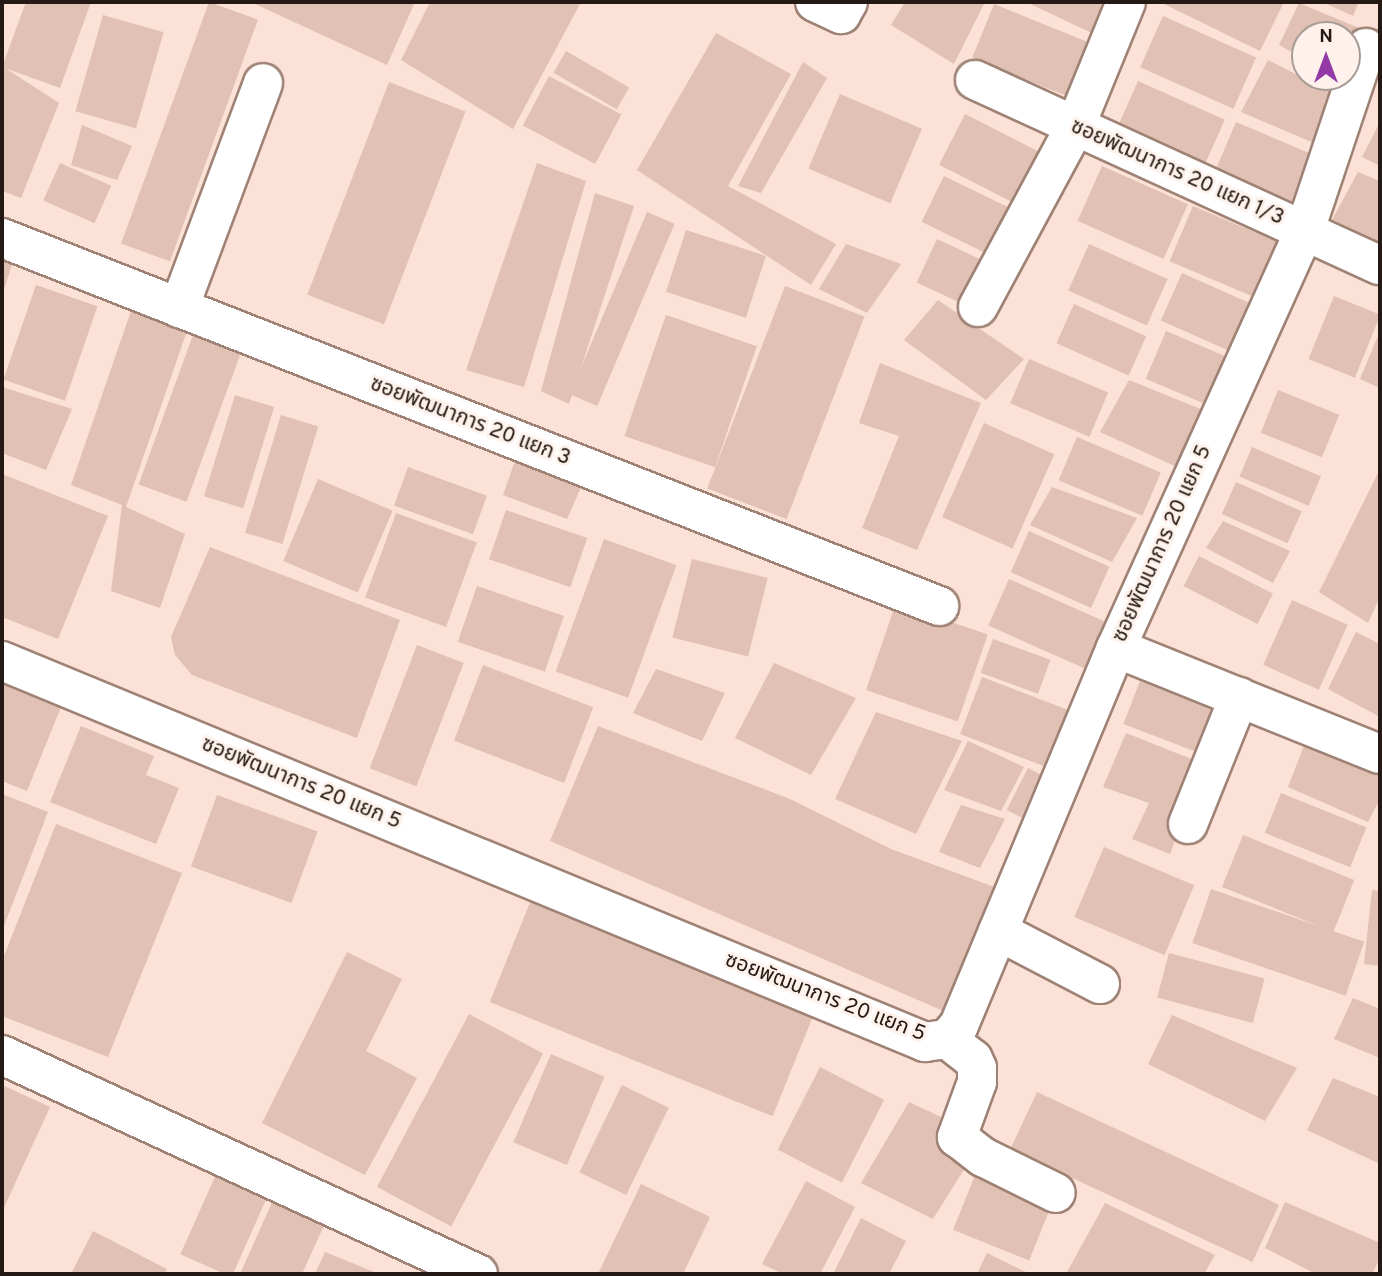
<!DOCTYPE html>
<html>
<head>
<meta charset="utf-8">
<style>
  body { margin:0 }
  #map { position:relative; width:1382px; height:1276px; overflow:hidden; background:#fbe1d6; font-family:Overpass,"Noto Sans Thai",sans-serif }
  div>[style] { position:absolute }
  .building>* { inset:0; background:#e0c1b3; transform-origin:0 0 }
  .roads { filter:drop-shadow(2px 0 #9e8275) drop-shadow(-2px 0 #9e8275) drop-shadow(0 2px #9e8275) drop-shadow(0 -2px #9e8275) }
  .street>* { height:38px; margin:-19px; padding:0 19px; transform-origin:19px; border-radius:19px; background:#fff }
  span { translate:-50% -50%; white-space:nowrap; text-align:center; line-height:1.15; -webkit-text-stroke:6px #fff2ec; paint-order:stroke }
  .street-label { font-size:21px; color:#241914 }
  .frame { position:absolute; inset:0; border:4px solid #241914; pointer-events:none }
  .north { position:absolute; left:1291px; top:21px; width:70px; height:70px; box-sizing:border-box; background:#fff2ec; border:2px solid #a79b96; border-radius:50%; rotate:0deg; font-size:19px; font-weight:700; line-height:28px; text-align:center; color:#241914 }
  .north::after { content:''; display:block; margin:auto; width:24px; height:32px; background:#933aa6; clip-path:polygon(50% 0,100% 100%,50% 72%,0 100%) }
</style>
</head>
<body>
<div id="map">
  <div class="building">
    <i style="clip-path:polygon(26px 2px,91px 2px,60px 88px,2px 67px)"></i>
    <i style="left:209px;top:2px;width:52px;height:257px;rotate:20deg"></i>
    <i style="clip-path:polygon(251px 2px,415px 2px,387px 65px)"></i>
    <i style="clip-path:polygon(430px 2px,581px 2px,513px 129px,401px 60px)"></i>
    <i style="clip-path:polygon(905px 2px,985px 2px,954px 64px,891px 25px)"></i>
    <i style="clip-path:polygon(1026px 2px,1112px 2px,1098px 36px)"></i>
    <i style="clip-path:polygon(1160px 2px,1284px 2px,1260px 51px)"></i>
    <i style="clip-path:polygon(1322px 2px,1359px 2px,1353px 16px)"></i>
    <i style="clip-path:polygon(1299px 3px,1359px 28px,1347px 54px,1347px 35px,1305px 35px,1305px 59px,1279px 45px)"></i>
    <i style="left:994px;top:4px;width:108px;height:58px;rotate:22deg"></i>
    <i style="left:103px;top:15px;width:63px;height:100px;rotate:16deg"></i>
    <i style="left:1163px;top:16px;width:102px;height:56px;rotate:24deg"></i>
    <i style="clip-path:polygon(716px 33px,791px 74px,728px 186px,836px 244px,811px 285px,637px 170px)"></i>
    <i style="left:566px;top:51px;width:73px;height:25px;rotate:30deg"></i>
    <i style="clip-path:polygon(1268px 60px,1335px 94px,1316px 144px,1241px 112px)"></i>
    <i style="clip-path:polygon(803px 62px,827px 78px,761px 193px,738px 186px)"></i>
    <i style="clip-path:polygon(2px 66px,59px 103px,21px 198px,2px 191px)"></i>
    <i style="left:549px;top:76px;width:82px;height:56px;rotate:28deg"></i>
    <i style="left:1138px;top:81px;width:95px;height:55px;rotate:24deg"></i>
    <i style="left:389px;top:82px;width:82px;height:228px;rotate:21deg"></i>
    <i style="left:840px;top:94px;width:89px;height:81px;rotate:23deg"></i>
    <i style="left:965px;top:114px;width:84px;height:57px;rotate:27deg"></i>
    <i style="left:1236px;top:122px;width:86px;height:58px;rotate:23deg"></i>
    <i style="clip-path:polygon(1380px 122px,1380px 166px,1362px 157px)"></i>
    <i style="clip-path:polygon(82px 125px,132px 146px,117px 180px,71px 165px)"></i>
    <i style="left:60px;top:163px;width:56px;height:41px;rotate:24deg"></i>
    <i style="clip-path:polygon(537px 163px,586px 181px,524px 387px,466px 370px)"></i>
    <i style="left:1102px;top:166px;width:94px;height:60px;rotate:24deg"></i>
    <i style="clip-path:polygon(1358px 172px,1380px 181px,1380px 243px,1332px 220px)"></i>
    <i style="left:944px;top:176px;width:76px;height:51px;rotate:26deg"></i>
    <i style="clip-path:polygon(595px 193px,634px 206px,569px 404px,541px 391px)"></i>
    <i style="left:1193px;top:206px;width:95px;height:60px;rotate:23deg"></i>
    <i style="left:647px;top:212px;width:30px;height:198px;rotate:23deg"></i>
    <i style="left:686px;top:230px;width:84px;height:65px;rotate:18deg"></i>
    <i style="left:937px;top:239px;width:61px;height:48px;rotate:25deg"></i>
    <i style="clip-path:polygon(846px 244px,901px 264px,867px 313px,819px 289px)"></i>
    <i style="left:1089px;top:244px;width:86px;height:51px;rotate:24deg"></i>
    <i style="clip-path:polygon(2px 254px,14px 259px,2px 295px)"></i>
    <i style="left:1182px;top:273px;width:82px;height:52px;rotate:24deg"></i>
    <i style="left:36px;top:285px;width:65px;height:100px;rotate:19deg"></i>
    <i style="left:785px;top:286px;width:85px;height:217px;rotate:21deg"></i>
    <i style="left:1334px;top:296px;width:50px;height:68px;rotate:22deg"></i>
    <i style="clip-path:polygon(938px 300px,1024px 359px,986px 400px,904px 340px)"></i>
    <i style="left:1074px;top:304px;width:79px;height:43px;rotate:24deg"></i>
    <i style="clip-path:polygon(131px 311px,187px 331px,126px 507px,185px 534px,160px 608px,111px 591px,122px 505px,71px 485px)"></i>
    <i style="left:666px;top:315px;width:96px;height:128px;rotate:19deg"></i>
    <i style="left:1166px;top:331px;width:69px;height:52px;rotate:23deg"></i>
    <i style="clip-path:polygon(1380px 331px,1380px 388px,1360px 379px)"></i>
    <i style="left:193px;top:335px;width:51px;height:159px;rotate:20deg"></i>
    <i style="left:1029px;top:359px;width:86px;height:48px;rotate:23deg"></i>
    <i style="clip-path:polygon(880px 363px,981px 403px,917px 550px,862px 528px,899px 436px,859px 423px)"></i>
    <i style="clip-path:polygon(1129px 380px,1208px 412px,1177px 467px,1100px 432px)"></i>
    <i style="clip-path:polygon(2px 387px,72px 409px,46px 470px,2px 453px)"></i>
    <i style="left:1278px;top:390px;width:66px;height:46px;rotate:22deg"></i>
    <i style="left:235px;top:395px;width:41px;height:106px;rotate:17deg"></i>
    <i style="left:281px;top:415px;width:39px;height:123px;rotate:17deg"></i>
    <i style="left:984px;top:423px;width:77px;height:103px;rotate:24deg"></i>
    <i style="left:1077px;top:437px;width:91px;height:47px;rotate:23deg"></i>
    <i style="left:1252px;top:447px;width:75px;height:32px;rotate:23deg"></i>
    <i style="clip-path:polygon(517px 455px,586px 476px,567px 519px,503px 495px)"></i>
    <i style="left:408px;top:467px;width:84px;height:41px;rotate:20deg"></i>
    <i style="clip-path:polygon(1380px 469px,1380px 597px,1368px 623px,1319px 592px)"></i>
    <i style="clip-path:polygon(2px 474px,108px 516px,58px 639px,2px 617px)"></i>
    <i style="left:318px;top:479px;width:81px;height:89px;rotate:23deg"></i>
    <i style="left:1236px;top:482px;width:72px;height:35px;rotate:24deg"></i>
    <i style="clip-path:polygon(1052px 487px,1137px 518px,1112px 562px,1030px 525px)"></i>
    <i style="left:506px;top:510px;width:86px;height:52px;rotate:19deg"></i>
    <i style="left:396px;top:513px;width:86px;height:90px;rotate:20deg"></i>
    <i style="clip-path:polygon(1223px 521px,1290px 551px,1273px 583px,1206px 548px)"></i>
    <i style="left:1029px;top:531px;width:88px;height:45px;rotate:24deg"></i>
    <i style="left:604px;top:539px;width:77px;height:141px;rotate:20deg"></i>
    <i style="clip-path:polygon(210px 547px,400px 620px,357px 738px,192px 675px,175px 655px,171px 637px)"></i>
    <i style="left:1199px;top:556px;width:83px;height:34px;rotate:27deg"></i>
    <i style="left:692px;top:559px;width:78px;height:81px;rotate:14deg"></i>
    <i style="left:1009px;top:579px;width:107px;height:51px;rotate:24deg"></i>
    <i style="left:477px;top:586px;width:92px;height:59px;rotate:19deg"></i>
    <i style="left:1292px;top:600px;width:61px;height:71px;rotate:24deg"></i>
    <i style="left:896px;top:603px;width:97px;height:92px;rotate:19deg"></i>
    <i style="clip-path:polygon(1356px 632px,1380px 644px,1380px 717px,1328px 689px)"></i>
    <i style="left:993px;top:639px;width:61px;height:36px;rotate:20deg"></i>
    <i style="left:417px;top:645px;width:50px;height:132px;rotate:21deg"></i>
    <i style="clip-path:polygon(774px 663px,856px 698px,811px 775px,735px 738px)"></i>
    <i style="left:483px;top:665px;width:118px;height:81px;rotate:21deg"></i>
    <i style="clip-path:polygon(656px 669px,725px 693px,702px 741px,633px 713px)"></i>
    <i style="left:982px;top:677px;width:104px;height:61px;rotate:21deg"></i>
    <i style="left:1140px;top:681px;width:92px;height:46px;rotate:21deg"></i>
    <i style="clip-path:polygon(2px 683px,61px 707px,27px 791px,2px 781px)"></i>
    <i style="clip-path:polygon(876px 712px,962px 741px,916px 834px,835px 799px)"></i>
    <i style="clip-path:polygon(81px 726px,154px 756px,146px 775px,179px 788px,156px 844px,50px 802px)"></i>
    <i style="clip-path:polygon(598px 726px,790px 799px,891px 849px,1008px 892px,955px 1016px,550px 841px)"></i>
    <i style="clip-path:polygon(1126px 733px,1204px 764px,1170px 854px,1132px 839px,1149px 803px,1103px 787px)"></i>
    <i style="clip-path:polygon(968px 741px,1024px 767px,1001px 811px,944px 790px)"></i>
    <i style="clip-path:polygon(1305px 743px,1380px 774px,1380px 799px,1368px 822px,1288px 787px)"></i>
    <i style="left:1028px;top:768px;width:30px;height:47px;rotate:27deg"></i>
    <i style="left:1281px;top:793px;width:92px;height:43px;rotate:22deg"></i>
    <i style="clip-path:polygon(2px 794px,48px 812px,2px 931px)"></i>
    <i style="left:217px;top:795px;width:107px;height:76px;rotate:20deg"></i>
    <i style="clip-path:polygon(961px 805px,1005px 819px,980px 868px,939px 852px)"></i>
    <i style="clip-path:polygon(56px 824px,182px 873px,108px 1057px,2px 1016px,2px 961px)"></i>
    <i style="left:1243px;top:835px;width:120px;height:56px;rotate:22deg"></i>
    <i style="left:1104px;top:847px;width:98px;height:76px;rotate:23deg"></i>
    <i style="left:1211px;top:889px;width:162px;height:57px;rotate:19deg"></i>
    <i style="clip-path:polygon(1372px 890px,1380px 891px,1380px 966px,1364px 964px)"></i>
    <i style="left:531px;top:900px;width:305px;height:110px;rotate:22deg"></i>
    <i style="clip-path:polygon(347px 952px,402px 979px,366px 1051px,417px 1078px,365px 1175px,262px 1123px)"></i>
    <i style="left:1169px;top:953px;width:99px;height:46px;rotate:15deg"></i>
    <i style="clip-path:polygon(1353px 998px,1380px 1009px,1380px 1058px,1334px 1039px)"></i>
    <i style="left:469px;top:1014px;width:84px;height:196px;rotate:28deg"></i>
    <i style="clip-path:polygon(1172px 1015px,1297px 1068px,1265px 1121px,1148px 1064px)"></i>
    <i style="left:551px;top:1054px;width:58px;height:96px;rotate:23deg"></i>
    <i style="left:820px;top:1067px;width:72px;height:93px;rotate:27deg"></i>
    <i style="clip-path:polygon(1333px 1078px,1380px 1097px,1380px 1164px,1307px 1130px)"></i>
    <i style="clip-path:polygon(2px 1085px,50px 1107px,2px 1212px)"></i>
    <i style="left:622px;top:1085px;width:52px;height:97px;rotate:26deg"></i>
    <i style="left:1037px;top:1092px;width:267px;height:63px;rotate:25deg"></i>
    <i style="clip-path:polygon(909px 1102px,954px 1123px,973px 1155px,933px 1219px,861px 1183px)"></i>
    <i style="left:980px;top:1163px;width:82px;height:72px;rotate:22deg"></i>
    <i style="left:217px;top:1172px;width:56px;height:90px;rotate:24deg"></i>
    <i style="clip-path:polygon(806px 1181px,855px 1207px,820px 1274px,783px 1274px,762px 1264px)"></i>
    <i style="clip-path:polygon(641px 1184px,710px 1217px,683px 1274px,598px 1274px)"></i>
    <i style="clip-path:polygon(274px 1198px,326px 1221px,302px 1274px,240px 1274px)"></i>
    <i style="clip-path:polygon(1285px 1202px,1380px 1243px,1380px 1258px,1372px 1274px,1316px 1274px,1265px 1248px)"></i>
    <i style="clip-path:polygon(1105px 1203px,1215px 1255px,1204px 1274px,1066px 1274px)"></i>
    <i style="clip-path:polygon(861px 1218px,906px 1241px,889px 1274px,833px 1274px)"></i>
    <i style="clip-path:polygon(93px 1231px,167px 1269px,164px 1274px,71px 1274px)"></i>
    <i style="clip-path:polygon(325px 1252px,379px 1274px,315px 1274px)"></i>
    <i style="clip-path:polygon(987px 1253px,1030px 1274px,977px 1274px)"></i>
  </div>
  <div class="roads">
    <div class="street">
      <i style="left:815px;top:2px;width:29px;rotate:25deg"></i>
      <i style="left:841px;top:14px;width:14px;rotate:-60deg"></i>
      <i style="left:975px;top:80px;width:445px;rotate:24.6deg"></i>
      <i style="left:2px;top:238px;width:1007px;rotate:21.44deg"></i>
      <i style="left:978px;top:307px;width:204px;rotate:-61.7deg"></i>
      <i style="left:1075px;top:127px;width:135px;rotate:-67.8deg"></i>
      <i style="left:179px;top:308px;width:240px;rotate:-69.5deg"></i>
      <i style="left:1116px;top:648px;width:284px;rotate:21.9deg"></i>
      <i style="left:2px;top:661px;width:999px;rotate:22.43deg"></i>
      <i style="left:925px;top:1042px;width:22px;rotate:-8deg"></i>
      <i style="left:947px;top:1039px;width:18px;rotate:-49deg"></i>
      <i style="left:959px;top:1025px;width:408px;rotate:-67.4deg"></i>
      <i style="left:1116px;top:648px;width:459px;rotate:-65.7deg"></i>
      <i style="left:1305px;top:230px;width:192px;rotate:-71.5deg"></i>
      <i style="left:1188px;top:824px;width:137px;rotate:-68.1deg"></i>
      <i style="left:998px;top:931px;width:115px;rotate:27.5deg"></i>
      <i style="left:947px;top:1039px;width:33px;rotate:38deg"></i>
      <i style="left:973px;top:1059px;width:10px;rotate:66deg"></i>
      <i style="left:977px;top:1068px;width:14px;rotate:90deg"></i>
      <i style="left:977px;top:1082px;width:59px;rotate:110deg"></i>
      <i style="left:957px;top:1137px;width:33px;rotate:38deg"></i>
      <i style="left:983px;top:1157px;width:81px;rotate:26.3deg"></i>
      <i style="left:2px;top:1055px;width:524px;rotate:24.71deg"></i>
    </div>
  </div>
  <div class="street-label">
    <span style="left:1177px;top:173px;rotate:24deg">ซอยพัฒนาการ 20 แยก 1/3</span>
    <span style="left:470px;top:422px;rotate:21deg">ซอยพัฒนาการ 20 แยก 3</span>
    <span style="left:1163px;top:544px;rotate:-66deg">ซอยพัฒนาการ 20 แยก 5</span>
    <span style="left:301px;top:784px;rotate:22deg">ซอยพัฒนาการ 20 แยก 5</span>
    <span style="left:825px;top:998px;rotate:21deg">ซอยพัฒนาการ 20 แยก 5</span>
  </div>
  <div class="frame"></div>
  <div class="north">N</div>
</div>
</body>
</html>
